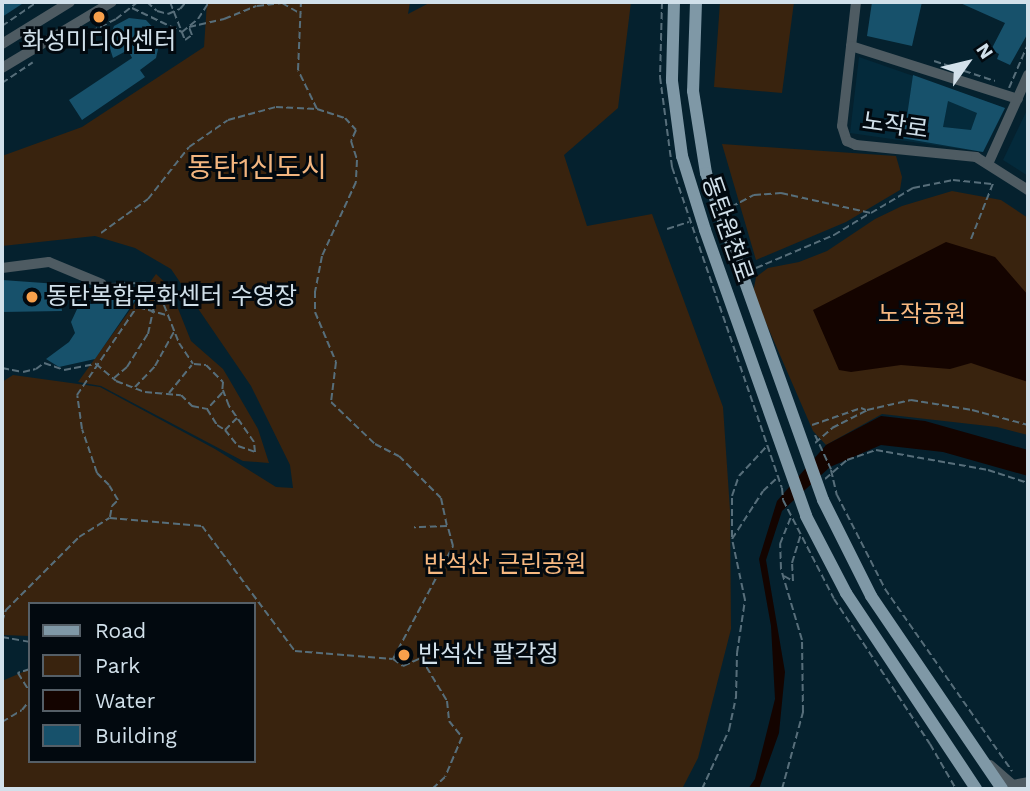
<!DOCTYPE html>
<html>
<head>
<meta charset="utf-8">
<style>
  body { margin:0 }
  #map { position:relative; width:1030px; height:791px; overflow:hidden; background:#05212e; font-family:"Work Sans","Noto Sans KR",sans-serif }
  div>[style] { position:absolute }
  .built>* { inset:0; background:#042a3b }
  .green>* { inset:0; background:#39230e }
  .water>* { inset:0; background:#140400 }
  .building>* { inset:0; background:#17516b }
  .round { border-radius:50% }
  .path>* { height:2px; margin-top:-1px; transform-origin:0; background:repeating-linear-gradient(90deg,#576e7a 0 7px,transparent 0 10.5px) }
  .minor>* { height:10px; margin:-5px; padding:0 5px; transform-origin:5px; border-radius:5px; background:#4e5b62 }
  .major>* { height:12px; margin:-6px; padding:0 6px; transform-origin:6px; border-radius:6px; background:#7f98a6 }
  .dots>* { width:19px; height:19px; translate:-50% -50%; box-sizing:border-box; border:4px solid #02090f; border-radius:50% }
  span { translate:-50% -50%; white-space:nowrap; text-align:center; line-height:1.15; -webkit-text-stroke:6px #02090f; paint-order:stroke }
  .poi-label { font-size:24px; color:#d1e0ea }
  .left { translate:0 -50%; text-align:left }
  .street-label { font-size:24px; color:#d1e0ea }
  .park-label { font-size:24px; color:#f8b981 }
  .quarter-label { font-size:28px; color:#f2b57f }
  .frame { position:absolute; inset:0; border:4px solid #d1e0ea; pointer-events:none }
  .legend { position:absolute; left:28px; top:602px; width:228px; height:161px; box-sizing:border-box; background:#02090f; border:2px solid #555f67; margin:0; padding:9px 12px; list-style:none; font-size:21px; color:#d1e0ea }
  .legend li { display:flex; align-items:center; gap:14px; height:35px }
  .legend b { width:35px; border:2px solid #555f67 }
  .north { position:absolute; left:932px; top:28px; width:70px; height:70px; -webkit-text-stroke:5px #02090f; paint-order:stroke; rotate:56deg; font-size:19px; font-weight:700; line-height:28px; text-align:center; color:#d1e0ea }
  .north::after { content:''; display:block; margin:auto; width:24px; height:32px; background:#d1e0ea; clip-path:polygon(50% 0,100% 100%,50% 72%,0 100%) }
</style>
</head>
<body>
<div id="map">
  <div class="built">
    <i style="clip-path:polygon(859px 57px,1005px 108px,983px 152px,850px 133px)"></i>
    <i style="clip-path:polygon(1028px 108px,1028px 176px,1003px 160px)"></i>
  </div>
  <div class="green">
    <i style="clip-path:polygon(207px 2px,410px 2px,408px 14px,431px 2px,631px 2px,618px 108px,564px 155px,587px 226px,652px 214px,723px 407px,730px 510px,731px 629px,698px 758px,682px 789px,2px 789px,2px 681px,30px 669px,30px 761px,254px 761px,254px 604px,30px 604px,30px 636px,2px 635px,2px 382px,13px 375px,100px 387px,215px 449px,276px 487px,293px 488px,290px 465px,251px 386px,171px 269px,135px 248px,95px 236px,2px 246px,2px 156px,82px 127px,204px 47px)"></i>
    <i style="clip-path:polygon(720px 2px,794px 2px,782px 93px,714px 87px)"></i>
    <i style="clip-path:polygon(722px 144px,896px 156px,902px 177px,900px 190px,846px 222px,756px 260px)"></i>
    <i style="clip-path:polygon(952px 191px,1001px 200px,1028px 218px,1028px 435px,997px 427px,882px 414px,826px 445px,813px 431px,753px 293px,756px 277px,768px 268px,799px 262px,827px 251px,875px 219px,902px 206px)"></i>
    <i style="clip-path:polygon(156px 274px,169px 286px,191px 341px,223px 369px,229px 379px,258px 429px,269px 463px,243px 461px,101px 386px,78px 382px)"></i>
  </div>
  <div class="water">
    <i style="clip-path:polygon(946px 242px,995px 257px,1028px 295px,1028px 382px,971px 363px,950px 369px,901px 365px,851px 372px,839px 370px,813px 310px)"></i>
    <i style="clip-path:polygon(881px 416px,925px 421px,1028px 450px,1028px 476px,943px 452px,881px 445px,830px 467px,782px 511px,766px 560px,785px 672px,779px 733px,759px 789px,748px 789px,755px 779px,775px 699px,771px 626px,759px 559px,777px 501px,826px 445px)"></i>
  </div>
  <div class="building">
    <i style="clip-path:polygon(2px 2px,25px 2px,2px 17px)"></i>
    <i style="clip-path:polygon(872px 2px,922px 2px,912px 46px,867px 36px)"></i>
    <i style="clip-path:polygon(958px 2px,1028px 2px,1028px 33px,1010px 65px,997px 59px,999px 54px,991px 50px,1005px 23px)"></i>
    <i style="clip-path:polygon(129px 18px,146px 20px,158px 33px,160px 41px,156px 58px,140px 70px,145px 77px,82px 120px,69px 100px,132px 58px,128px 50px,113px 58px,108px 42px,114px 26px)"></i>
    <i style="clip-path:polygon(evenodd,913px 75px,1005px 108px,983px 152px,896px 137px,898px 122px,906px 123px,913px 75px,948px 101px,977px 113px,971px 130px,943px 127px,948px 101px)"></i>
    <i style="clip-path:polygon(2px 280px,58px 284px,62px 311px,2px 312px)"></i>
    <i style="clip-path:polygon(143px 289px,95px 359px,59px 367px,46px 359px,69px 342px,75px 333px,71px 322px,78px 307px,94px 303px,100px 294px)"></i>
    <i class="round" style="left:397px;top:649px;width:14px;height:14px"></i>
  </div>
  <div class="path">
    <i style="left:147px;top:2px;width:13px;rotate:42deg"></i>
    <i style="left:157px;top:11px;width:11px;rotate:15deg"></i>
    <i style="left:168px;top:14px;width:13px;rotate:-23deg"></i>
    <i style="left:180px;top:9px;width:9px;rotate:-49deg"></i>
    <i style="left:170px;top:2px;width:41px;rotate:68.5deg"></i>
    <i style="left:185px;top:40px;width:9px;rotate:-36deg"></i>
    <i style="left:192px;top:35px;width:9px;rotate:-111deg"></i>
    <i style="left:189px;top:27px;width:36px;rotate:-13deg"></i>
    <i style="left:224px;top:19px;width:35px;rotate:-22deg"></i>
    <i style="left:257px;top:6px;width:25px;rotate:-7deg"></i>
    <i style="left:282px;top:3px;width:22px;rotate:30deg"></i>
    <i style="left:662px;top:2px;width:75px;rotate:91.5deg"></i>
    <i style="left:660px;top:77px;width:91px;rotate:82.4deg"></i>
    <i style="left:672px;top:167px;width:339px;rotate:71.1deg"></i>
    <i style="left:782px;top:488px;width:12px;rotate:85deg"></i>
    <i style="left:783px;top:500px;width:111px;rotate:62.7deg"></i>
    <i style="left:834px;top:599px;width:174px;rotate:56.5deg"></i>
    <i style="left:930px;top:744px;width:52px;rotate:60deg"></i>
    <i style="left:132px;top:8px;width:55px;rotate:25.6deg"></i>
    <i style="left:182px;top:32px;width:21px;rotate:-39deg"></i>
    <i style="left:198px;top:19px;width:20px;rotate:-57deg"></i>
    <i style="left:2px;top:26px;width:42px;rotate:-34.4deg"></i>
    <i style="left:53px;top:50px;width:70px;rotate:-26.2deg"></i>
    <i style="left:116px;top:19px;width:28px;rotate:-38deg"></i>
    <i style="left:934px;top:61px;width:64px;rotate:18.2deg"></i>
    <i style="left:2px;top:83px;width:37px;rotate:-34deg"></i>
    <i style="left:1009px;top:88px;width:48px;rotate:-66.6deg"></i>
    <i style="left:317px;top:109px;width:29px;rotate:18deg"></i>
    <i style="left:345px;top:118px;width:16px;rotate:47deg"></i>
    <i style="left:356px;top:130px;width:12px;rotate:114deg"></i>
    <i style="left:351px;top:141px;width:20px;rotate:72deg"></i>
    <i style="left:357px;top:160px;width:22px;rotate:93deg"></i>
    <i style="left:356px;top:182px;width:81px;rotate:114.7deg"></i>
    <i style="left:322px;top:256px;width:36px;rotate:101deg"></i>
    <i style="left:315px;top:291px;width:21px;rotate:90deg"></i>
    <i style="left:315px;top:312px;width:54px;rotate:67.2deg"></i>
    <i style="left:336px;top:362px;width:40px;rotate:97.1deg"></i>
    <i style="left:331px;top:402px;width:61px;rotate:43.7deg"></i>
    <i style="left:375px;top:444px;width:27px;rotate:27deg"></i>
    <i style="left:399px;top:456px;width:59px;rotate:45deg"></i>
    <i style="left:441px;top:498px;width:29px;rotate:78deg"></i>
    <i style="left:447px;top:526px;width:33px;rotate:178deg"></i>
    <i style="left:731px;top:207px;width:26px;rotate:-28deg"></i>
    <i style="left:754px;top:195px;width:27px;rotate:-4deg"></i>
    <i style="left:781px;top:193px;width:92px;rotate:12.5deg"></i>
    <i style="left:871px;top:213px;width:49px;rotate:-30.8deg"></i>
    <i style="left:913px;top:188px;width:41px;rotate:-11.3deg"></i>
    <i style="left:953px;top:180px;width:39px;rotate:6deg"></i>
    <i style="left:667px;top:229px;width:23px;rotate:-18deg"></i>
    <i style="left:101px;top:233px;width:58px;rotate:-35.9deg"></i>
    <i style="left:148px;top:199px;width:66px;rotate:-51.7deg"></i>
    <i style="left:189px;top:147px;width:47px;rotate:-34.7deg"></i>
    <i style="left:228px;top:120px;width:50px;rotate:-15.2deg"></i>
    <i style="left:276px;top:107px;width:41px;rotate:2.8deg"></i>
    <i style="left:317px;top:109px;width:43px;rotate:-116deg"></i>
    <i style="left:298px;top:70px;width:68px;rotate:-87.5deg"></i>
    <i style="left:971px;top:239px;width:62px;rotate:-68.4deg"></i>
    <i style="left:756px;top:268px;width:85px;rotate:-22.9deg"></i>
    <i style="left:834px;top:235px;width:42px;rotate:-31.4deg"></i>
    <i style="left:111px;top:284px;width:35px;rotate:-2deg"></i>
    <i style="left:146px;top:283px;width:18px;rotate:41deg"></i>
    <i style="left:160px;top:295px;width:52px;rotate:68.4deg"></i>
    <i style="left:179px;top:343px;width:25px;rotate:56deg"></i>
    <i style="left:77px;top:299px;width:18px;rotate:-9deg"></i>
    <i style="left:95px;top:296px;width:5px;rotate:-53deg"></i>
    <i style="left:138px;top:307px;width:32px;rotate:16deg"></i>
    <i style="left:194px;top:364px;width:12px;rotate:5deg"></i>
    <i style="left:206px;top:365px;width:24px;rotate:45deg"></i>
    <i style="left:223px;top:382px;width:11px;rotate:95deg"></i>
    <i style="left:222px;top:393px;width:22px;rotate:133deg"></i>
    <i style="left:2px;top:368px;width:21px;rotate:11deg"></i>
    <i style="left:23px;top:372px;width:13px;rotate:-13deg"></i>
    <i style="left:36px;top:369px;width:10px;rotate:-37deg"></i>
    <i style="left:44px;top:363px;width:21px;rotate:19deg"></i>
    <i style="left:64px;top:370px;width:33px;rotate:-11deg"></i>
    <i style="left:96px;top:364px;width:26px;rotate:40deg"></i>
    <i style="left:116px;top:381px;width:31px;rotate:21deg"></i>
    <i style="left:145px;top:392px;width:36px;rotate:5deg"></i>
    <i style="left:181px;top:395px;width:16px;rotate:45deg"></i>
    <i style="left:192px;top:406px;width:15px;rotate:11deg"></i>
    <i style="left:207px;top:409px;width:19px;rotate:58deg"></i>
    <i style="left:217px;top:425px;width:9px;rotate:32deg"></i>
    <i style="left:225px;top:430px;width:21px;rotate:51deg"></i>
    <i style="left:238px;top:446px;width:18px;rotate:19deg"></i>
    <i style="left:255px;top:452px;width:10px;rotate:-96deg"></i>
    <i style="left:254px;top:442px;width:44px;rotate:-124.8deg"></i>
    <i style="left:229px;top:406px;width:17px;rotate:-111deg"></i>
    <i style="left:114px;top:378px;width:17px;rotate:-40deg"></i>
    <i style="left:127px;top:367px;width:39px;rotate:-58deg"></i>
    <i style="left:148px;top:334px;width:43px;rotate:-77.9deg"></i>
    <i style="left:135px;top:387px;width:29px;rotate:-46deg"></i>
    <i style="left:155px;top:366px;width:39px;rotate:-61deg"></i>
    <i style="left:169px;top:393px;width:36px;rotate:-51deg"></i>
    <i style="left:812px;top:425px;width:52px;rotate:-19.1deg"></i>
    <i style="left:861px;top:408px;width:5px;rotate:22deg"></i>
    <i style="left:225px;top:430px;width:17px;rotate:-45deg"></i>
    <i style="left:815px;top:435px;width:38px;rotate:65deg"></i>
    <i style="left:831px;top:470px;width:26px;rotate:77deg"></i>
    <i style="left:837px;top:495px;width:106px;rotate:62.9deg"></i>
    <i style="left:885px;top:589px;width:222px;rotate:55.1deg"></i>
    <i style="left:815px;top:443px;width:23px;rotate:-41deg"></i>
    <i style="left:832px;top:428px;width:39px;rotate:-27deg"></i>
    <i style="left:867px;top:410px;width:45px;rotate:-12.8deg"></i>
    <i style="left:911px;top:400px;width:62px;rotate:9.3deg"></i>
    <i style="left:972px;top:410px;width:58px;rotate:15deg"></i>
    <i style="left:825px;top:479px;width:29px;rotate:-41deg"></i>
    <i style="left:847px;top:460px;width:31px;rotate:-19deg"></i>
    <i style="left:876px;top:450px;width:114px;rotate:10.1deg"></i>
    <i style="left:988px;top:470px;width:42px;rotate:18deg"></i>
    <i style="left:110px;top:517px;width:11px;rotate:-80deg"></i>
    <i style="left:112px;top:506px;width:8px;rotate:-45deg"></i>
    <i style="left:118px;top:500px;width:17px;rotate:-121deg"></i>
    <i style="left:109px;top:485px;width:17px;rotate:-135deg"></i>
    <i style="left:97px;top:473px;width:46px;rotate:-108.8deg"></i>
    <i style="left:82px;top:429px;width:34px;rotate:-98deg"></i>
    <i style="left:77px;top:395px;width:132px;rotate:-55.8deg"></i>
    <i style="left:732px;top:537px;width:41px;rotate:-90deg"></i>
    <i style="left:732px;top:496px;width:21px;rotate:-71deg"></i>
    <i style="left:739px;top:476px;width:41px;rotate:-47deg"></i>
    <i style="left:784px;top:576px;width:10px;rotate:29deg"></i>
    <i style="left:793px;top:581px;width:18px;rotate:-93deg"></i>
    <i style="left:792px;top:563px;width:28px;rotate:-73deg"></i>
    <i style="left:2px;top:622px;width:13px;rotate:-72deg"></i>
    <i style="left:6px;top:610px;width:103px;rotate:-45deg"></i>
    <i style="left:79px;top:537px;width:36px;rotate:-32deg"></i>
    <i style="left:110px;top:518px;width:92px;rotate:5deg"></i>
    <i style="left:202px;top:526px;width:156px;rotate:53.4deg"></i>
    <i style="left:295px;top:651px;width:98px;rotate:4.7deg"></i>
    <i style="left:393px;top:659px;width:12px;rotate:35deg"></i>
    <i style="left:403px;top:666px;width:20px;rotate:-24deg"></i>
    <i style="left:421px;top:658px;width:50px;rotate:58.8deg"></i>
    <i style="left:447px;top:701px;width:20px;rotate:84deg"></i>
    <i style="left:449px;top:721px;width:21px;rotate:51deg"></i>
    <i style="left:462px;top:737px;width:43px;rotate:113deg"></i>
    <i style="left:445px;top:777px;width:18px;rotate:137deg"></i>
    <i style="left:2px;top:637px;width:28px;rotate:10deg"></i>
    <i style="left:393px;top:659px;width:128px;rotate:-62deg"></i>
    <i style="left:453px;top:546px;width:20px;rotate:-105deg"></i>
    <i style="left:30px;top:669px;width:13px;rotate:162deg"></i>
    <i style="left:18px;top:673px;width:22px;rotate:58deg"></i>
    <i style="left:2px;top:722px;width:23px;rotate:-31deg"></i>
    <i style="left:22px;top:710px;width:13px;rotate:-51deg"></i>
    <i style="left:702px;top:789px;width:65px;rotate:-65.4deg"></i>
    <i style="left:729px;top:730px;width:33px;rotate:-78deg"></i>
    <i style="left:736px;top:698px;width:45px;rotate:-88.7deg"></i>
    <i style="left:737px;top:653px;width:54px;rotate:-81.4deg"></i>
    <i style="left:745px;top:600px;width:62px;rotate:-102deg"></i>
    <i style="left:732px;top:539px;width:57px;rotate:-57.1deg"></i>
    <i style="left:763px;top:491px;width:21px;rotate:-43deg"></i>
    <i style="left:782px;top:789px;width:80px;rotate:-74.7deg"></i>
    <i style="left:803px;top:712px;width:72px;rotate:-90.8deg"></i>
    <i style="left:802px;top:640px;width:74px;rotate:-106.5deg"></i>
    <i style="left:781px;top:569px;width:25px;rotate:-92deg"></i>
    <i style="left:780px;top:544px;width:29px;rotate:-68deg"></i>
  </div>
  <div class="minor">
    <i style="left:856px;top:2px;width:125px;rotate:96.4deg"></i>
    <i style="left:842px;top:126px;width:16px;rotate:72deg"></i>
    <i style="left:847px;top:141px;width:10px;rotate:24deg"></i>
    <i style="left:856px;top:145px;width:121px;rotate:5.7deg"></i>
    <i style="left:976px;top:157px;width:62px;rotate:32.4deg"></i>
    <i style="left:2px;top:44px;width:80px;rotate:-31.7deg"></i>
    <i style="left:851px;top:46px;width:175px;rotate:17.6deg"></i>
    <i style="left:2px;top:68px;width:128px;rotate:-31deg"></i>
    <i style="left:988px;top:164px;width:98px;rotate:-65.8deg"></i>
    <i style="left:2px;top:268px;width:47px;rotate:-7.3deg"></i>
    <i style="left:49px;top:262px;width:57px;rotate:22.5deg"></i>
    <i style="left:990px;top:765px;width:30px;rotate:41deg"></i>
    <i style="left:1013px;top:785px;width:15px;rotate:-11deg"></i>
  </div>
  <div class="major">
    <i style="left:674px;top:2px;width:79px;rotate:91.5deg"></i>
    <i style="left:672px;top:81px;width:76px;rotate:82.4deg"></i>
    <i style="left:682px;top:156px;width:77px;rotate:72.7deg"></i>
    <i style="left:705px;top:230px;width:303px;rotate:70.5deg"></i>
    <i style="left:806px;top:516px;width:87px;rotate:62.5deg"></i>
    <i style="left:846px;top:593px;width:235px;rotate:56.4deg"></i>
    <i style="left:696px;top:2px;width:89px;rotate:91.9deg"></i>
    <i style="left:693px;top:91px;width:83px;rotate:81deg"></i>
    <i style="left:706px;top:173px;width:347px;rotate:70.3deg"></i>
    <i style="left:823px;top:500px;width:107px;rotate:63.4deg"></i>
    <i style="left:871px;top:596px;width:233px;rotate:55.8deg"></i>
  </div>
  <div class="dots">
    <i style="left:99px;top:17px;background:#f8a04b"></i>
    <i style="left:32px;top:297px;background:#f8a04b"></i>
    <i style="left:404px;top:655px;background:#f8a04b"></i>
  </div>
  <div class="poi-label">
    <span style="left:99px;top:42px">화성미디어센터</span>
    <span class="left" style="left:46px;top:297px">동탄복합문화센터 수영장</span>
    <span class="left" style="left:418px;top:655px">반석산 팔각정</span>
  </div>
  <div class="street-label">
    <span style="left:895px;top:126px;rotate:8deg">노작로</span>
    <span style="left:727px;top:229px;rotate:71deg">동탄원천로</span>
  </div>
  <div class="park-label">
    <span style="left:922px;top:315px">노작공원</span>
    <span style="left:505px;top:565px">반석산 근린공원</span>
  </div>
  <div class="quarter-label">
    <span style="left:257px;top:168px">동탄1신도시</span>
  </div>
  <div class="frame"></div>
  <ul class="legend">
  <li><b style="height:9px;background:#7f98a6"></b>Road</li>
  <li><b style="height:19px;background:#39230e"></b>Park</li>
  <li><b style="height:19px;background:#140400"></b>Water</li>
  <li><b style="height:19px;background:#17516b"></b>Building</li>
  </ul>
  <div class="north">N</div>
</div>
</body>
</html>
